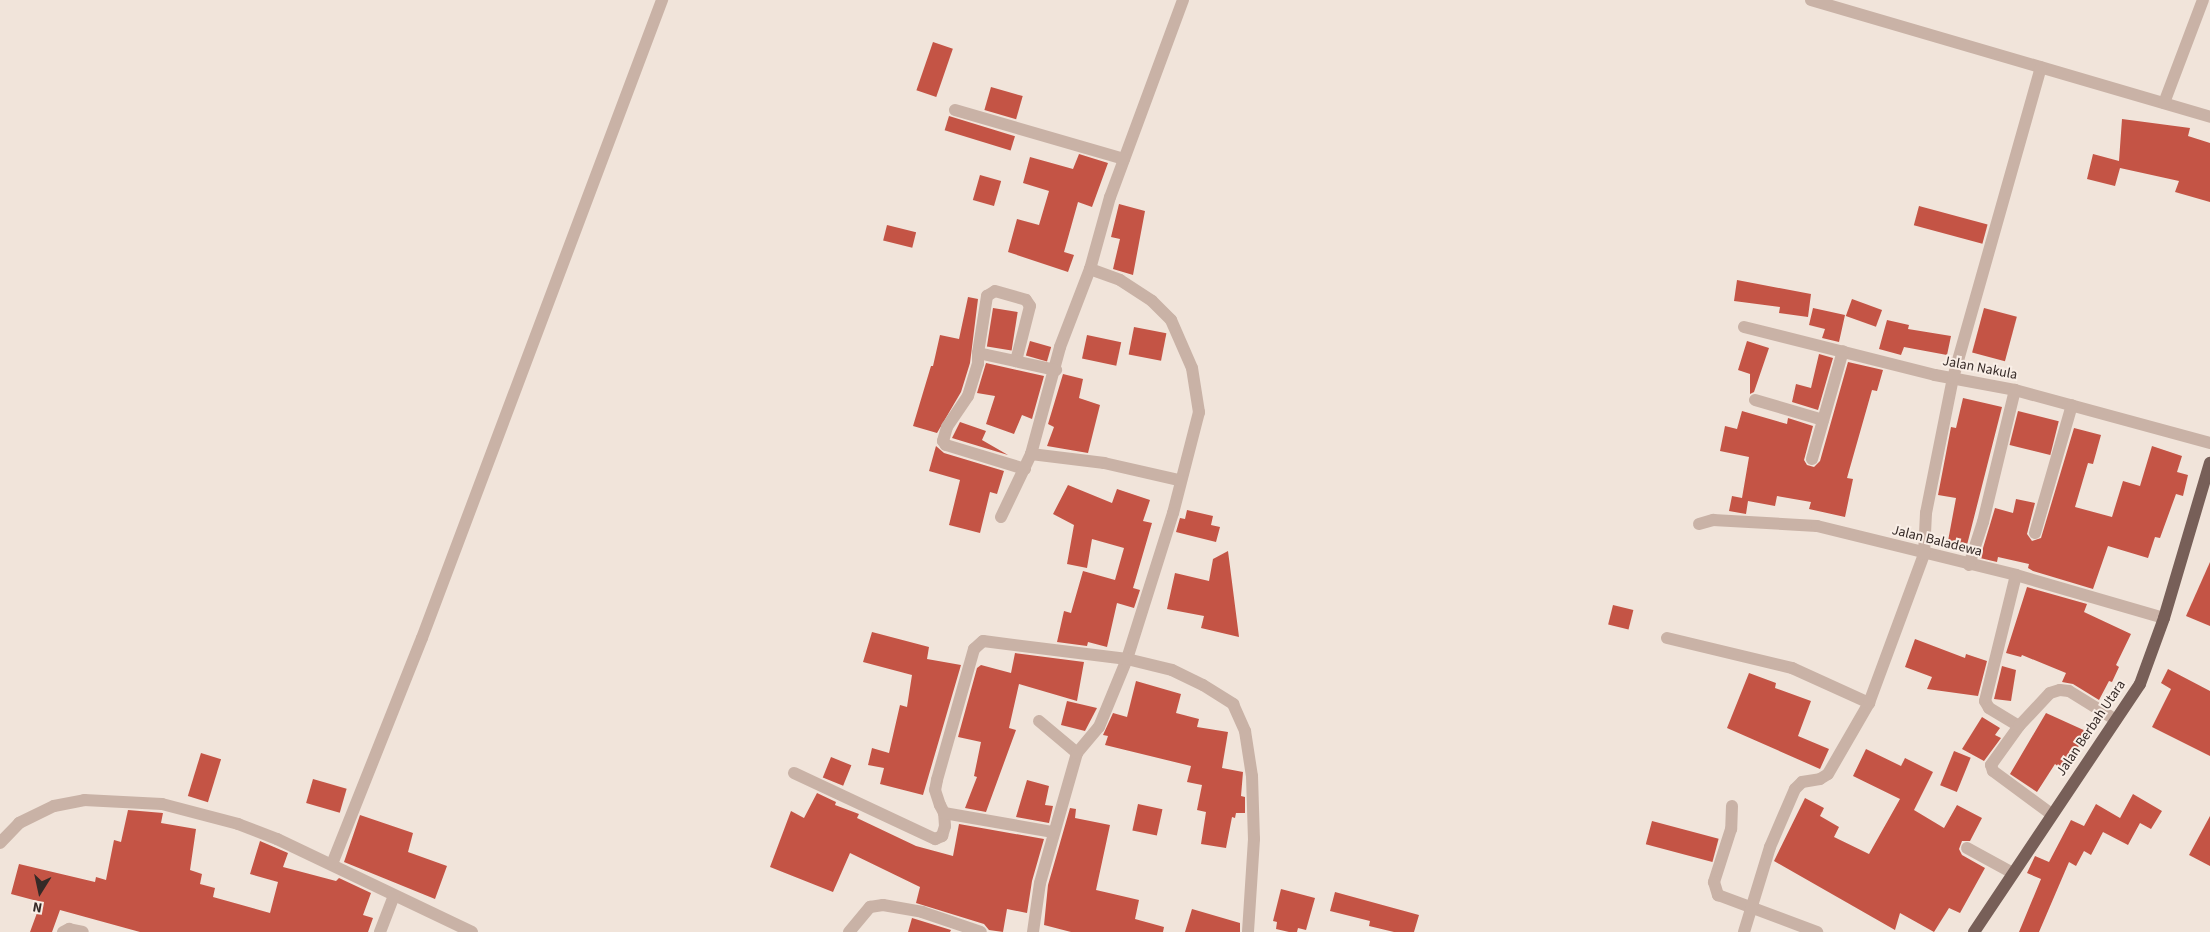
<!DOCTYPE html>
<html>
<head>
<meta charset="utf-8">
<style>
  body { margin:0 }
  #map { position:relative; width:2210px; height:932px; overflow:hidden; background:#f1e4da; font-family:"Source Sans 3",sans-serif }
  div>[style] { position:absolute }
  .building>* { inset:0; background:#c45445; transform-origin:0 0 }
  .minor>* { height:12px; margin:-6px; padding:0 6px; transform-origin:6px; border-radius:6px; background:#c9b2a6 }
  .major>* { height:12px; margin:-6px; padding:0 6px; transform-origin:6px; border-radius:6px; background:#775f58 }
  span { translate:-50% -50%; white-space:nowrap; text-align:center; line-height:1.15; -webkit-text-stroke:4px #f9eee6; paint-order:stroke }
  .street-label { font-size:14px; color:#352a27 }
  .north { position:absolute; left:15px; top:867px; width:50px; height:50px; -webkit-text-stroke:4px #f9eee6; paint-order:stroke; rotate:190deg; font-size:14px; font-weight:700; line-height:20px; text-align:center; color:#352a27 }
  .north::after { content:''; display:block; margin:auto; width:18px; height:22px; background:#352a27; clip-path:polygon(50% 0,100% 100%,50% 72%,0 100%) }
</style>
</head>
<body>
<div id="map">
  <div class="building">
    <i style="left:933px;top:42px;width:21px;height:51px;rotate:19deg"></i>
    <i style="left:991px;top:87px;width:33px;height:24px;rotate:16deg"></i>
    <i style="left:949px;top:116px;width:69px;height:15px;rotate:17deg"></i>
    <i style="clip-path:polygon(2122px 119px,2190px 128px,2188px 136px,2210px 143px,2210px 202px,2175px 192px,2179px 181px,2120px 168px,2115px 186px,2087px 179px,2093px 154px,2119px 161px)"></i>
    <i style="clip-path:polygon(1079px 154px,1108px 163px,1092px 207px,1078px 202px,1064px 252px,1074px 255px,1068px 272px,1008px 252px,1017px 219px,1039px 225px,1049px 191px,1023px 183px,1030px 157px,1073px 169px)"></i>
    <i style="left:980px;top:175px;width:22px;height:26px;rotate:16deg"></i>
    <i style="clip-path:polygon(1119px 204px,1145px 211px,1133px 275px,1113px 269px,1120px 239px,1111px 237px)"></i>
    <i style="left:1919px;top:206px;width:71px;height:20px;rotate:15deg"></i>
    <i style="left:887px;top:225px;width:30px;height:16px;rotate:14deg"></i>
    <i style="clip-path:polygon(1737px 280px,1811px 294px,1808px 317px,1779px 313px,1780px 307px,1734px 301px)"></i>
    <i style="clip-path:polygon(968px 297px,978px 299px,970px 363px,961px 392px,937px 433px,913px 426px,931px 366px,933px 366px,940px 335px,959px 339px)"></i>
    <i style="left:1852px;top:299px;width:32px;height:18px;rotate:20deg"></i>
    <i style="left:993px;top:308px;width:25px;height:39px;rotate:9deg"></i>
    <i style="clip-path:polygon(1813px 308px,1845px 315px,1839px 342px,1822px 338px,1825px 329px,1809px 325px)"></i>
    <i style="left:1984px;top:308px;width:34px;height:46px;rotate:15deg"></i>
    <i style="clip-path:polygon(1887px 320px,1909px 325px,1908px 329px,1951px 336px,1947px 355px,1904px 347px,1901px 355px,1879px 349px)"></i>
    <i style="left:1134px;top:327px;width:33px;height:28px;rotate:11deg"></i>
    <i style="left:1087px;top:335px;width:35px;height:24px;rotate:12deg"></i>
    <i style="left:1030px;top:341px;width:22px;height:15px;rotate:16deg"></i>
    <i style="clip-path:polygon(1747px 341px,1769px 348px,1754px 392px,1750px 394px,1750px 374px,1738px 370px)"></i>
    <i style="clip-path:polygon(1819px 354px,1833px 358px,1818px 410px,1792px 402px,1796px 384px,1811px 388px)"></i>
    <i style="clip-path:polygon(1848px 362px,1883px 370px,1877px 391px,1872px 390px,1847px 478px,1853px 479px,1845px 517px,1809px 509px,1811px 502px,1777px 496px,1775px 506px,1748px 501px,1746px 514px,1729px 511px,1732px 496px,1742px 498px,1749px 457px,1720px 451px,1725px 426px,1737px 429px,1742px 411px,1787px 424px,1788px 418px,1813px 426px,1804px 460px,1807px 465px,1814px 467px,1820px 461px)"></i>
    <i style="clip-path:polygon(986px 363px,1044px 376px,1032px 419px,1022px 415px,1014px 434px,986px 424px,995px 396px,977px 393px)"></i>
    <i style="clip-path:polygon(1063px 374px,1083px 379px,1079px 398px,1100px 405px,1088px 453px,1047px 446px,1054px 427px,1048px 424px)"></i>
    <i style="clip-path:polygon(1963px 398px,2002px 407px,1967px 545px,1948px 541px,1956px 498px,1938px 495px,1951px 427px,1956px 428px)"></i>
    <i style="left:2018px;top:411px;width:42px;height:35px;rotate:14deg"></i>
    <i style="clip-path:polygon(960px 422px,986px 431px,982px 440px,1008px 455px,952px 438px)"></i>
    <i style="clip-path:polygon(2074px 428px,2101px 435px,2093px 464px,2088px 463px,2075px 507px,2112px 517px,2123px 481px,2140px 486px,2152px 446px,2182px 456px,2177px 472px,2188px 475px,2183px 496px,2176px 494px,2160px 538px,2155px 537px,2148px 558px,2108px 546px,2093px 589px,2033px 571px,2028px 568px,2029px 564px,1998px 557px,1997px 562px,1980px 558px,1995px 508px,2013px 513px,2016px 499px,2035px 503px,2027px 534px,2032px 541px,2041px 538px)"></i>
    <i style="clip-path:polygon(936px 446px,944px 453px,1004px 471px,997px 494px,990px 492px,980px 533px,949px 525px,960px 480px,929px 471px)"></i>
    <i style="clip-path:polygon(1068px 485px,1112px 503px,1117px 489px,1150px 500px,1143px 521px,1152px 523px,1133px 588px,1140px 590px,1134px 608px,1117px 603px,1107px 647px,1088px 642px,1087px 646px,1057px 642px,1064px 611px,1071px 613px,1083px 571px,1115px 580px,1124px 548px,1092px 539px,1087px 568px,1067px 564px,1074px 525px,1053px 514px)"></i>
    <i style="clip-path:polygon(1187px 510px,1213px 516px,1211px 525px,1220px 527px,1216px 542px,1176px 532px,1180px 518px,1185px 519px)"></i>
    <i style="clip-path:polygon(1228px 551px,1239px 637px,1201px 628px,1204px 616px,1167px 609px,1175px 573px,1209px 581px,1213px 559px)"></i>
    <i style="clip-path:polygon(2210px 562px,2210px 626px,2186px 616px)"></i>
    <i style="clip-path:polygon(2027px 587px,2087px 604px,2084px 612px,2131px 634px,2116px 665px,2119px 667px,2112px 682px,2109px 681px,2099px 700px,2073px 684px,2062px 682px,2066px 673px,2022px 655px,2021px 657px,2006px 653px)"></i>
    <i style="left:1613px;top:605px;width:21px;height:20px;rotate:14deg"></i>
    <i style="clip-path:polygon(872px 632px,929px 647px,927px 659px,961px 665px,923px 795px,880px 784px,884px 768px,868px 765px,872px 748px,889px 753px,900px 705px,907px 707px,912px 675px,863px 662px)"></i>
    <i style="clip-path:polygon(1915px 639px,1965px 658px,1966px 654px,1987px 661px,1978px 696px,1927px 689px,1932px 677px,1905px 667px)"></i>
    <i style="clip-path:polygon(1015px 653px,1084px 662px,1077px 701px,1019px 684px,1009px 728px,1016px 730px,986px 812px,965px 808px,977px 777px,974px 776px,981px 742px,958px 737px,977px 668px,981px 665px,1011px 673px)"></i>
    <i style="clip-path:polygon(2002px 666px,2016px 670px,2011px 701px,1994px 699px)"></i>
    <i style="clip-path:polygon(2168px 669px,2210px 691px,2210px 756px,2152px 727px,2171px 689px,2161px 683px)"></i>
    <i style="clip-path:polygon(1749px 673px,1776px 683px,1775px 688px,1811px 701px,1798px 736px,1829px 749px,1820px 769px,1727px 728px)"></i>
    <i style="clip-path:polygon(1136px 681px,1181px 694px,1176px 713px,1199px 719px,1197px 727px,1228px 732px,1222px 768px,1243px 772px,1241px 796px,1245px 797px,1245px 813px,1236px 813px,1235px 818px,1232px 817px,1226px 848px,1201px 844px,1206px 812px,1197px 810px,1202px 785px,1187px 782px,1191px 766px,1105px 745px,1108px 736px,1103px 735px,1113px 713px,1127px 717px)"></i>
    <i style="clip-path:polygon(1067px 701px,1097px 708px,1085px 731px,1061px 725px)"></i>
    <i style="clip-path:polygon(2046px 713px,2088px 732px,2063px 770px,2055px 764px,2037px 792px,2010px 774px)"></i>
    <i style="clip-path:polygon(1982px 717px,2000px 728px,1995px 735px,2001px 738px,1984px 761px,1962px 749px)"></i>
    <i style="clip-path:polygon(1866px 749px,1901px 766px,1905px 758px,1933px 772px,1914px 810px,1944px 828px,1957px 805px,1982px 818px,1970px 841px,1962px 841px,1959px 849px,1962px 855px,1985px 868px,1960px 913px,1949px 908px,1934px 932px,1900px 913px,1895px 930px,1774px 861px,1805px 798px,1824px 808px,1820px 816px,1839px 827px,1834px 837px,1869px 854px,1900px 799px,1853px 776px)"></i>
    <i style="left:1954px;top:751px;width:18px;height:37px;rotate:22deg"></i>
    <i style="left:201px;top:753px;width:21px;height:45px;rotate:17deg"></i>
    <i style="left:831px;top:757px;width:22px;height:22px;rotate:22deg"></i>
    <i style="left:313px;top:779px;width:35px;height:25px;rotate:16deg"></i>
    <i style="clip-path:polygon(1027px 780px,1049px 786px,1045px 805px,1053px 806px,1049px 823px,1016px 817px)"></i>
    <i style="clip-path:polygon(817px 793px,836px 802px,835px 805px,859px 814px,857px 818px,916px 846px,953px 856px,959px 824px,1044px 839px,1032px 881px,1027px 913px,1007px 909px,1003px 932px,989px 930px,984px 924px,916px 903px,920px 887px,850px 853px,833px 892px,770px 867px,791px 811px,804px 818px)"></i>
    <i style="clip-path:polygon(2133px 794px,2162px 811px,2151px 829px,2140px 823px,2128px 845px,2103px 832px,2091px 855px,2084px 851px,2076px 866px,2069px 862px,2039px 932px,2019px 932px,2041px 879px,2027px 873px,2035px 856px,2049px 862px,2071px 820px,2084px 826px,2096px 804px,2120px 818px)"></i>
    <i style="left:1138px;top:804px;width:25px;height:27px;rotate:12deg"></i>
    <i style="clip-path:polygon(1070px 808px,1076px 809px,1075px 818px,1110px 825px,1096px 890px,1139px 900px,1135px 919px,1164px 927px,1163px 932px,1071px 932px,1044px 925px,1048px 885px)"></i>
    <i style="clip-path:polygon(128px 810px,163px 813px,161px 823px,196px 829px,190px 870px,202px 874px,200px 884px,215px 888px,213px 897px,270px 913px,278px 882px,250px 874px,260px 841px,288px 853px,283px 867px,336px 881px,339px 878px,371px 893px,363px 915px,373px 918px,368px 932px,140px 932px,60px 910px,52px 932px,30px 932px,41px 902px,11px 894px,19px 864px,95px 882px,96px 877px,106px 880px,114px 840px,121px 842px)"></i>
    <i style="clip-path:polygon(360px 815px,413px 833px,408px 852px,447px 866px,435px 899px,344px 862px)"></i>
    <i style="clip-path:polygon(2210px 816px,2210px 866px,2189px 855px)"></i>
    <i style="left:1652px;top:821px;width:69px;height:24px;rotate:15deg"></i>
    <i style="clip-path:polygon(1281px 889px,1315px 898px,1306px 930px,1298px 928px,1297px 932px,1289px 932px,1276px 929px,1277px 922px,1273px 921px)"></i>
    <i style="clip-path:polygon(1335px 892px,1419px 915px,1414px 932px,1394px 932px,1369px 926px,1370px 921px,1330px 911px)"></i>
    <i style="clip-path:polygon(1192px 909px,1240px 923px,1240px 932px,1185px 932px)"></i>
    <i style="clip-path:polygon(912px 918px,951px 930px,950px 932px,908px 932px)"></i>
  </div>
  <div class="minor">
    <i style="left:1183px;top:0;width:210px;rotate:110.3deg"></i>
    <i style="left:1110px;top:197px;width:75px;rotate:105.5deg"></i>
    <i style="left:1090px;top:269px;width:32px;rotate:20deg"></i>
    <i style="left:1120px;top:280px;width:38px;rotate:33deg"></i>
    <i style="left:1152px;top:301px;width:27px;rotate:45deg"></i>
    <i style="left:1171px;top:320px;width:52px;rotate:66.4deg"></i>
    <i style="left:1192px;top:368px;width:45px;rotate:81deg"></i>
    <i style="left:1199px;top:412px;width:104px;rotate:104.4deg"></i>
    <i style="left:1173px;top:513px;width:153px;rotate:107.5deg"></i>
    <i style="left:1127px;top:659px;width:46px;rotate:13.7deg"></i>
    <i style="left:1172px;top:670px;width:34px;rotate:26deg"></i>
    <i style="left:1203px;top:685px;width:36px;rotate:32deg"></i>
    <i style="left:1233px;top:704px;width:30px;rotate:66deg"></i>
    <i style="left:1245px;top:731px;width:46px;rotate:81.2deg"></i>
    <i style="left:1252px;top:776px;width:63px;rotate:88.2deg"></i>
    <i style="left:1254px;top:839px;width:93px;rotate:93.7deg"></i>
    <i style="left:1811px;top:0;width:416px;rotate:16.3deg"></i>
    <i style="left:2164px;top:103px;width:110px;rotate:-69.3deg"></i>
    <i style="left:955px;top:110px;width:176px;rotate:16.2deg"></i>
    <i style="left:1744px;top:327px;width:197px;rotate:14.1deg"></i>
    <i style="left:1935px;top:375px;width:81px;rotate:10.6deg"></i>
    <i style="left:2015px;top:390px;width:202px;rotate:15.2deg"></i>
    <i style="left:978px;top:353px;width:58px;rotate:-81deg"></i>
    <i style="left:987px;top:296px;width:9px;rotate:-32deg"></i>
    <i style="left:995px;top:291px;width:32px;rotate:16deg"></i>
    <i style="left:1026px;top:300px;width:7px;rotate:56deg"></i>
    <i style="left:1030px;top:306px;width:57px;rotate:104.3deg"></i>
    <i style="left:1755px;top:400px;width:71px;rotate:16.4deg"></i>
    <i style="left:1031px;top:454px;width:111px;rotate:-74.8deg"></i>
    <i style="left:1060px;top:347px;width:84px;rotate:-69deg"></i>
    <i style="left:1812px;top:459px;width:112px;rotate:-74deg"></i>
    <i style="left:1025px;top:469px;width:83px;rotate:-163.1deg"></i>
    <i style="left:946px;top:445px;width:5px;rotate:-127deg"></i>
    <i style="left:943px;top:441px;width:15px;rotate:-74deg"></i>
    <i style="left:947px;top:427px;width:37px;rotate:-56deg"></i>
    <i style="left:968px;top:396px;width:34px;rotate:-73deg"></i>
    <i style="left:978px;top:364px;width:11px;rotate:-90deg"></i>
    <i style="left:978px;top:353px;width:80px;rotate:12.3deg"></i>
    <i style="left:1001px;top:517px;width:70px;rotate:-64.5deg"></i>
    <i style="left:1031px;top:454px;width:74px;rotate:7deg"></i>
    <i style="left:1104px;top:463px;width:77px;rotate:12.8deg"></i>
    <i style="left:1699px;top:524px;width:15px;rotate:-16deg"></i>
    <i style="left:1713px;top:520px;width:104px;rotate:3.3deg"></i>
    <i style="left:1817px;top:526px;width:205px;rotate:13.8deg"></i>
    <i style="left:2016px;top:575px;width:154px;rotate:16.2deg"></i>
    <i style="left:2035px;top:533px;width:133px;rotate:-73.9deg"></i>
    <i style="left:1969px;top:565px;width:45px;rotate:-72deg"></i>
    <i style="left:1983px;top:522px;width:136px;rotate:-76.4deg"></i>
    <i style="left:2016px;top:575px;width:130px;rotate:103.8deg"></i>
    <i style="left:1985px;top:701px;width:8px;rotate:60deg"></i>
    <i style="left:1989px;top:708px;width:35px;rotate:31deg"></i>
    <i style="left:2019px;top:726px;width:48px;rotate:125.7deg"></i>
    <i style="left:1991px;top:765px;width:6px;rotate:72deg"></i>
    <i style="left:1993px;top:771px;width:71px;rotate:36.4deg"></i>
    <i style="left:1667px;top:638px;width:129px;rotate:13.5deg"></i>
    <i style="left:1792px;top:668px;width:85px;rotate:24.4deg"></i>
    <i style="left:1039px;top:721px;width:50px;rotate:40.1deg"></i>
    <i style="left:2019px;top:726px;width:45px;rotate:-46.8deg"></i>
    <i style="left:2050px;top:693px;width:10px;rotate:-17deg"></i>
    <i style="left:2060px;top:690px;width:9px;rotate:6deg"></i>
    <i style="left:2069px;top:691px;width:55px;rotate:31.7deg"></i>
    <i style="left:794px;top:773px;width:156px;rotate:25.1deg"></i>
    <i style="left:935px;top:839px;width:8px;rotate:-23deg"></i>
    <i style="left:942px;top:836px;width:10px;rotate:-73deg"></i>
    <i style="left:945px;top:826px;width:13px;rotate:-94deg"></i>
    <i style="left:1732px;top:806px;width:23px;rotate:92deg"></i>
    <i style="left:1731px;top:829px;width:56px;rotate:107.8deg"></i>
    <i style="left:1714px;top:882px;width:14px;rotate:73deg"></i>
    <i style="left:1718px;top:895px;width:106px;rotate:20.5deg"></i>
    <i style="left:0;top:843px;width:28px;rotate:-46deg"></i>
    <i style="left:19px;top:823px;width:39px;rotate:-26deg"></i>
    <i style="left:54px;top:806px;width:31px;rotate:-11deg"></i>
    <i style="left:84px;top:800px;width:78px;rotate:2.9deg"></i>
    <i style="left:162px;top:804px;width:79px;rotate:14.7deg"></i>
    <i style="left:238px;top:824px;width:42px;rotate:21deg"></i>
    <i style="left:277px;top:839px;width:216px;rotate:25.5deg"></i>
    <i style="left:1967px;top:848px;width:50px;rotate:28.6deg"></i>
    <i style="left:332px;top:864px;width:243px;rotate:-68.3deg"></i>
    <i style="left:422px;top:638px;width:682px;rotate:-69.38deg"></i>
    <i style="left:63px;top:932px;width:7px;rotate:-27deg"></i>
    <i style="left:69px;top:929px;width:14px;rotate:12deg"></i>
    <i style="left:380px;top:932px;width:39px;rotate:-69deg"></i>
    <i style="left:849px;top:932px;width:33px;rotate:-50deg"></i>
    <i style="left:870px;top:907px;width:13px;rotate:-9deg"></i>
    <i style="left:883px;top:905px;width:40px;rotate:10deg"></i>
    <i style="left:922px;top:912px;width:62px;rotate:18.7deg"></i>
    <i style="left:1033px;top:932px;width:49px;rotate:-81.9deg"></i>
    <i style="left:1040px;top:883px;width:135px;rotate:-74.1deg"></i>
    <i style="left:1077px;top:753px;width:34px;rotate:-50deg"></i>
    <i style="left:1099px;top:727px;width:74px;rotate:-67.6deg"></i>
    <i style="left:1127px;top:659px;width:145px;rotate:-172.9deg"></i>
    <i style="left:983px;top:641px;width:12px;rotate:138deg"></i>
    <i style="left:974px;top:649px;width:136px;rotate:105.8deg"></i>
    <i style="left:937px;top:780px;width:10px;rotate:101deg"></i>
    <i style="left:935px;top:790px;width:16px;rotate:72deg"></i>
    <i style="left:940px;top:805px;width:9px;rotate:63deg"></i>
    <i style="left:944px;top:813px;width:111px;rotate:9.9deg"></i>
    <i style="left:1744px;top:932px;width:89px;rotate:-73deg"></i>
    <i style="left:1770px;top:847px;width:63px;rotate:-66.7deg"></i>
    <i style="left:1795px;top:789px;width:10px;rotate:-45deg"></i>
    <i style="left:1802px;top:782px;width:18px;rotate:-9deg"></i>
    <i style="left:1820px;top:779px;width:9px;rotate:-32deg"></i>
    <i style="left:1828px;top:774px;width:82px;rotate:-60deg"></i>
    <i style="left:1869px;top:703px;width:159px;rotate:-69.7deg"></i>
    <i style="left:1924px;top:554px;width:41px;rotate:-87.2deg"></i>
    <i style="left:1926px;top:513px;width:138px;rotate:-78.7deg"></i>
    <i style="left:1953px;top:378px;width:323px;rotate:-74.2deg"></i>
  </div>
  <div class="major">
    <i style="left:1974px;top:932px;width:298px;rotate:-56.2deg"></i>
    <i style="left:2140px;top:684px;width:70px;rotate:-70deg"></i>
    <i style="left:2164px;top:618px;width:162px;rotate:-73.5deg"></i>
  </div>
  <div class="street-label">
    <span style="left:1980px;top:368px;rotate:11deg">Jalan Nakula</span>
    <span style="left:1937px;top:541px;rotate:14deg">Jalan Baladewa</span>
    <span style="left:2091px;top:728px;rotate:-56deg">Jalan Berbah Utara</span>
  </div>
  <div class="north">N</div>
</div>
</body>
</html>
